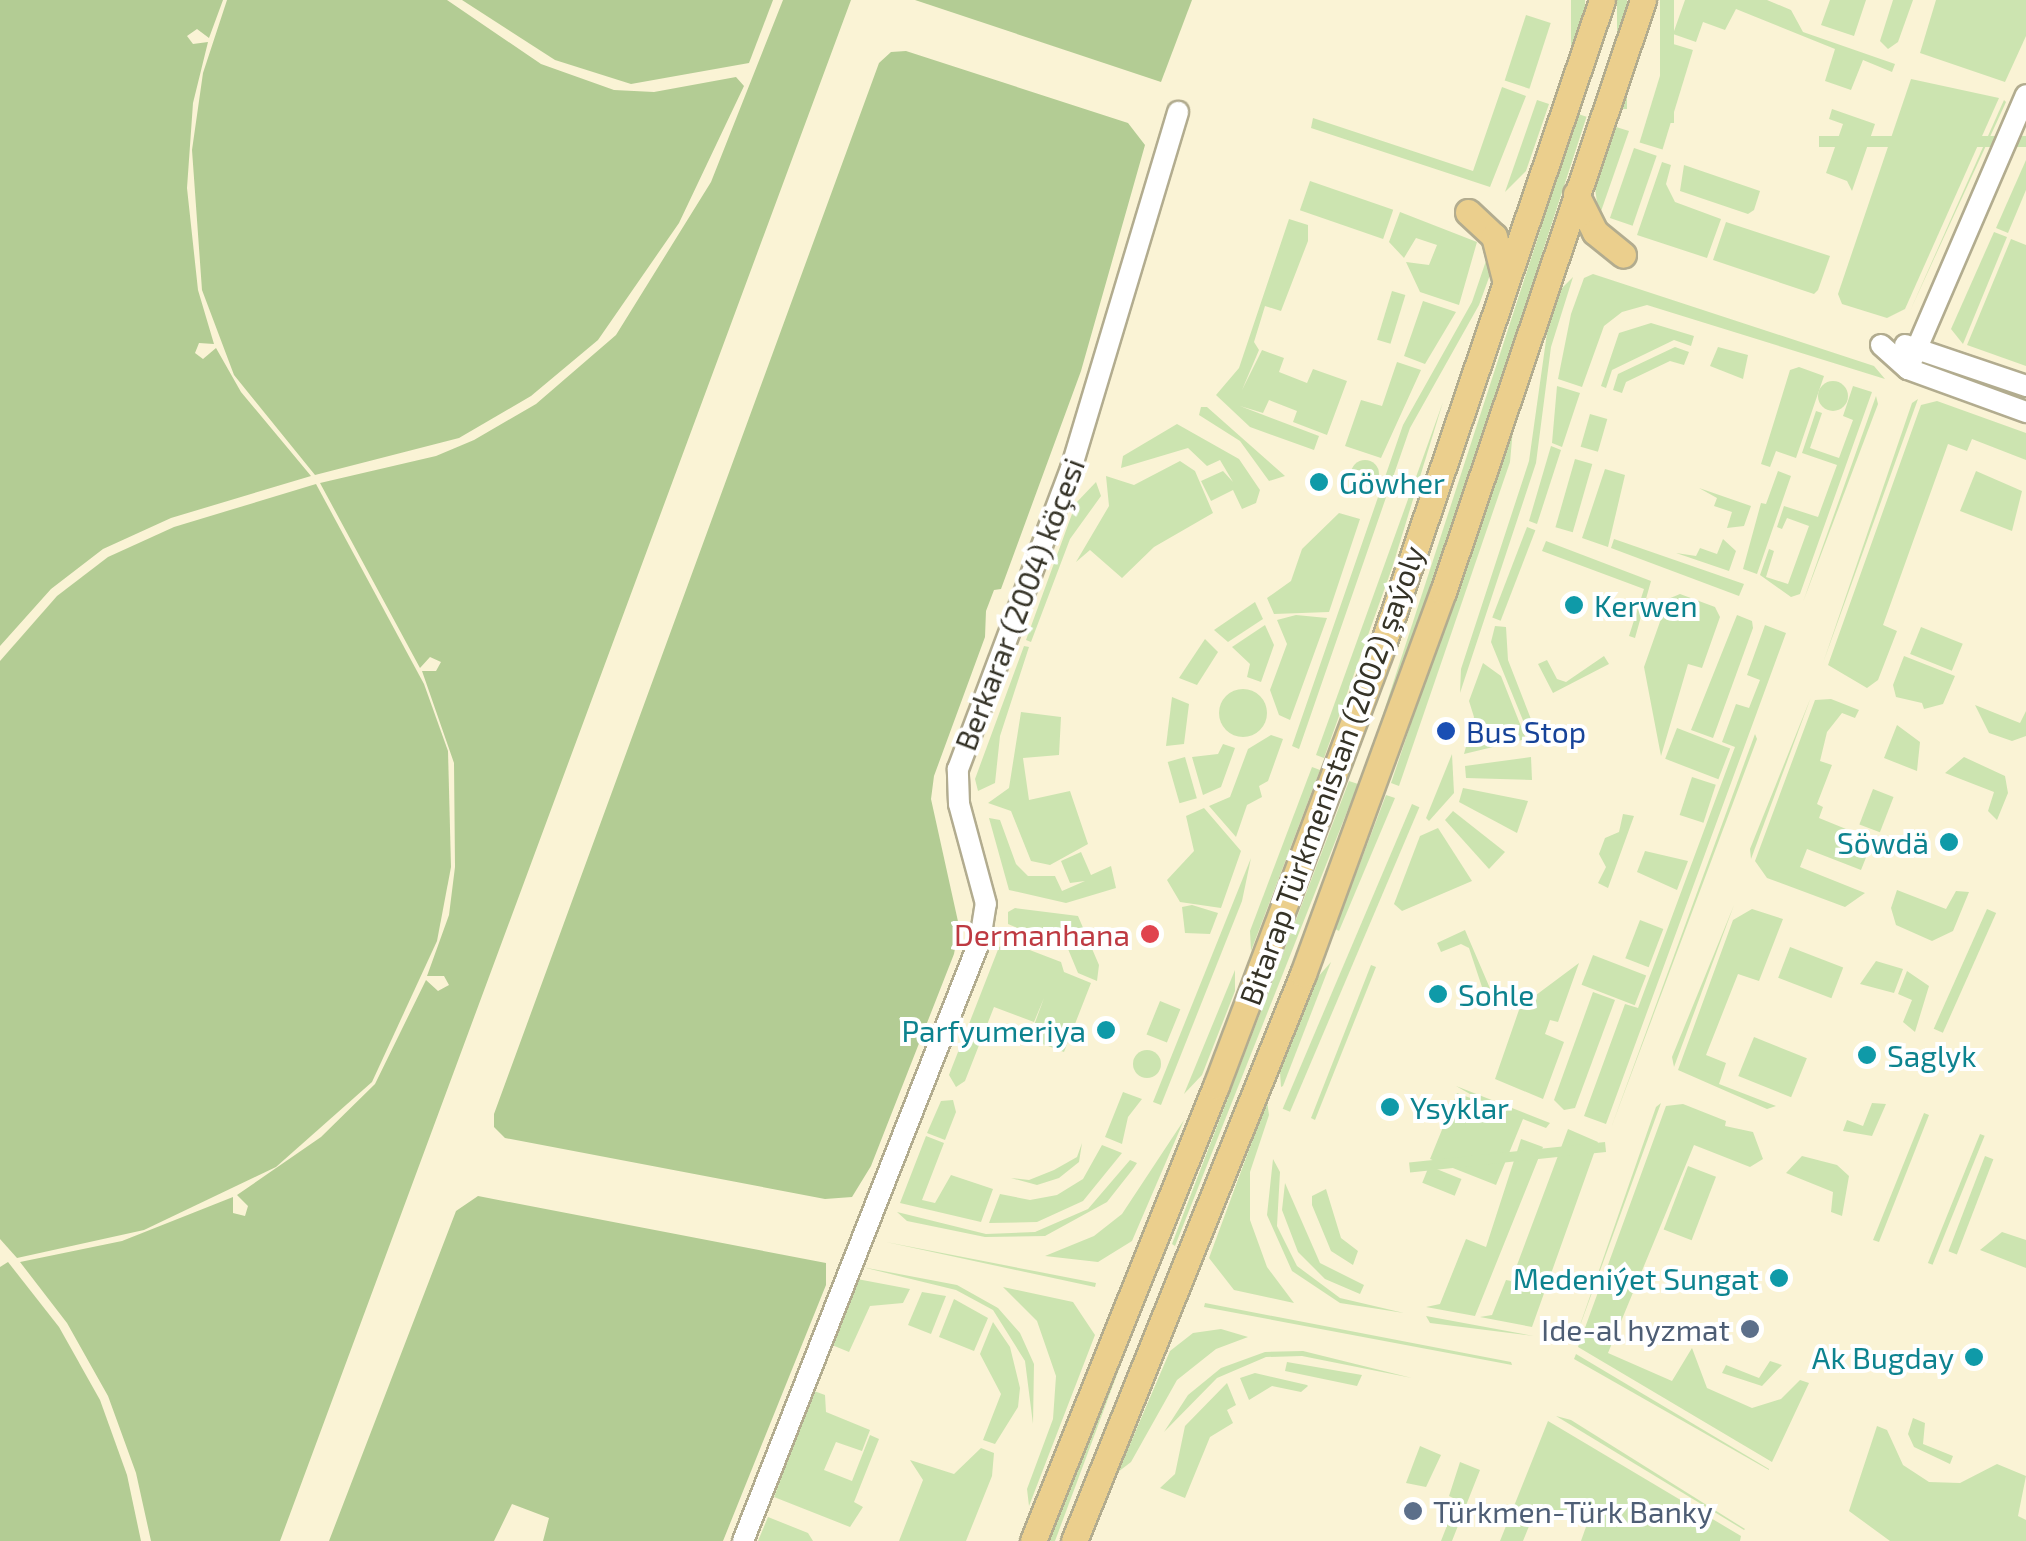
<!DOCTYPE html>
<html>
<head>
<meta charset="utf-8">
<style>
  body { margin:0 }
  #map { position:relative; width:2026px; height:1541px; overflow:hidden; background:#faf3d5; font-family:"Exo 2",sans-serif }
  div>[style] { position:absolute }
  .green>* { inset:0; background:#cce4b0; transform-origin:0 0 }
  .round { border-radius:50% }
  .forest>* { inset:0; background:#b3cc94 }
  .roads { filter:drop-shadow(2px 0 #b2ac8f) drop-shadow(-2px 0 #b2ac8f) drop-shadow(0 2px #b2ac8f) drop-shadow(0 -2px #b2ac8f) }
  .tertiary>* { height:20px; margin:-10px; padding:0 10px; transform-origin:10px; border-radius:10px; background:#fff }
  .primary>* { height:25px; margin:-12.5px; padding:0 12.5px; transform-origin:12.5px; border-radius:12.5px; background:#ebcf8d }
  .dots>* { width:28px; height:28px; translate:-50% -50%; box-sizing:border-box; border:5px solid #fff; border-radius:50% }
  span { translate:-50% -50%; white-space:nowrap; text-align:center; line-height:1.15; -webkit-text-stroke:8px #fff; paint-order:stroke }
  .culture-label { font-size:30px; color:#0d838f }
  .left { translate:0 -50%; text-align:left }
  .right { translate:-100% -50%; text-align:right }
  .street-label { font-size:30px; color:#353327 }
  .transit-label { font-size:30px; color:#164399 }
  .health-label { font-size:30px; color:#be3a42 }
  .service-label { font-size:30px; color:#4e5e75 }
</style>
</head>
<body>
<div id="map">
  <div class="green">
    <i style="left:1571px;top:0;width:14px;height:94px"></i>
    <i style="left:1617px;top:0;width:10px;height:109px"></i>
    <i style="left:1660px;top:0;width:14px;height:123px"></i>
    <i style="clip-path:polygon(1685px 0,1767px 0,1791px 10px,1803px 32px,1895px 64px,1892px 72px,1863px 60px,1851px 90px,1825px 81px,1835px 49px,1736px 9px,1725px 30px,1703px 22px,1696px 42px,1673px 34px)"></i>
    <i style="clip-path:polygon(1830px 0,1866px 0,1854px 36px,1821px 25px)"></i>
    <i style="clip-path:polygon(1893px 0,1913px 0,1898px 42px,1888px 49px,1880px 41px)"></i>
    <i style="clip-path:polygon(1936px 0,2026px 0,2026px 36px,2005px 82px,1920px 53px)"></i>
    <i style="left:1526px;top:15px;width:26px;height:69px;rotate:18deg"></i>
    <i style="left:1670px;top:43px;width:24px;height:104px;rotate:17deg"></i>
    <i style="clip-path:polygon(1911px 79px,1999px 98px,1905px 309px,1887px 318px,1842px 304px,1838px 294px)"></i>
    <i style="clip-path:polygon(1502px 87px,1526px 96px,1490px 187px,1311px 128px,1313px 118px,1473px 171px)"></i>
    <i style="clip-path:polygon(1537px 100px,1549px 104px,1526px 171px,1505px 192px)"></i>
    <i style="clip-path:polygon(2004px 100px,2006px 102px,1910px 311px)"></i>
    <i style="clip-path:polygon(1832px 109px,1875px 124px,1852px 191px,1847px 181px,1826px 173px,1843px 124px,1829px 119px)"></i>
    <i style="left:1578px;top:114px;width:9px;height:692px;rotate:18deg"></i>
    <i style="clip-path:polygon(1616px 127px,1629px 131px,1599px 217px,1595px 188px)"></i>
    <i style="left:2026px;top:136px;width:11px;height:207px;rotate:90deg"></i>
    <i style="left:1634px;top:148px;width:24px;height:74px;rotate:19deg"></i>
    <i style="clip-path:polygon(2026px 160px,2026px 190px,2008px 233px,1996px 228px)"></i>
    <i style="clip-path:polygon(1662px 162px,1671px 165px,1666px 184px,1675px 202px,1721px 219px,1707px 258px,1637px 235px)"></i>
    <i style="clip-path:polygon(1684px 165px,1760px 191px,1754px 210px,1748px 214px,1680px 191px)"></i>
    <i style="left:1310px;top:181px;width:88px;height:31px;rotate:19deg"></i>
    <i style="clip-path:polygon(1400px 212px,1477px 242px,1459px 305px,1420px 292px,1406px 262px,1429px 265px,1437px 245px,1416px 238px,1404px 258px,1389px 242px)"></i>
    <i style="clip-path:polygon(1289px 219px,1308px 225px,1308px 241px,1281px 311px,1265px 306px,1254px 342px,1259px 350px,1242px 390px,1262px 350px,1284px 358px,1279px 372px,1307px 383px,1313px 369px,1347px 381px,1327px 435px,1293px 422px,1297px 411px,1269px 400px,1263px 413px,1240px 406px,1319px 436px,1314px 450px,1250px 427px,1216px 395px,1239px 368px)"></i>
    <i style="clip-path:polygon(1726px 222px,1830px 256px,1818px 290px,1814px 294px,1713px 260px)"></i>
    <i style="clip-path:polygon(1994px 232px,2007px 237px,1963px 344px,1951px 329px)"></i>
    <i style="clip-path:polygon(2011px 239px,2026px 245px,2026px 366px,1967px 345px)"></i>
    <i style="clip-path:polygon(1490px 249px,1491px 272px,1479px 305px,1410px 428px,1299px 749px,1292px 746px,1403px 425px,1472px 302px)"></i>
    <i style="clip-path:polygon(1593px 274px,1874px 366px,1885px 379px,1647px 305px,1622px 312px,1604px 326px,1582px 387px,1558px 379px,1571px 314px,1584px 278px)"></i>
    <i style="clip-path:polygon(1573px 277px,1551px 347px,1536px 463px,1460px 693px,1461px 669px,1529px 461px,1548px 326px,1561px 289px)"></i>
    <i style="left:1392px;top:291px;width:14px;height:51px;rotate:17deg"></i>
    <i style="clip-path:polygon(1423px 301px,1456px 312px,1425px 364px,1404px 356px)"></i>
    <i style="clip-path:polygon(1651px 323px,1694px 336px,1691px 346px,1674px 340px,1612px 370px,1606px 388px,1601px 386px,1619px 333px)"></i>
    <i style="clip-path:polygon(1675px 347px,1689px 352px,1684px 365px,1670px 361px,1626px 382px,1622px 393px,1613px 390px,1618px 374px)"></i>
    <i style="clip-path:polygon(1718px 347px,1748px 355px,1743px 379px,1710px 366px)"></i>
    <i style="clip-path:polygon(1397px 362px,1421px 370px,1381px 458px,1345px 446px,1361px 400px,1382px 406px)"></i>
    <i style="clip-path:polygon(1799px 367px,1824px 376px,1796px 458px,1776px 451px,1770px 467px,1761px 464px,1790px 370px)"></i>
    <i class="round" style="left:1818px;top:381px;width:30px;height:30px"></i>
    <i style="clip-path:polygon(1557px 386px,1580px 393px,1562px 447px,1552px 443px)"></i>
    <i style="clip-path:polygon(1853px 386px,1872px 392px,1800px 594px,1791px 597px,1760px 575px,1769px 549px,1774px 551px,1766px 577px,1788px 584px,1809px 526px,1787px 518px,1782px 529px,1777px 527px,1784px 506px,1818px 517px,1837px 465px,1802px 453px,1816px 411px,1822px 413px,1810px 448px,1839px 458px,1853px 420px,1843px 416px)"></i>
    <i style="clip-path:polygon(1876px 396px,1878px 404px,1803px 602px)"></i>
    <i style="clip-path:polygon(1918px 399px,1823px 663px,1912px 403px)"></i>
    <i style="clip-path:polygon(1937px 401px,2026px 433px,2026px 460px,1972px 439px,1967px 451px,1948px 444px,1883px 625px,1897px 631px,1878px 680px,1867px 688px,1828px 665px,1921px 405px)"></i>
    <i style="clip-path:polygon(1443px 402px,1392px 568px,1324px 758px,1316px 755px)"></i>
    <i style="clip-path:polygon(1201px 407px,1207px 407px,1285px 476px,1269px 481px,1240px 441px,1199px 415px)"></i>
    <i style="left:1590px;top:414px;width:18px;height:34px;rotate:16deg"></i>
    <i style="clip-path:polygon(1514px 418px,1510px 462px,1399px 786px,1391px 783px)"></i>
    <i style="clip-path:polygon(1177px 424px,1239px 459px,1260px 490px,1256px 503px,1242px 509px,1233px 490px,1211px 501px,1201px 481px,1223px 471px,1233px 482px,1220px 460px,1207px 466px,1188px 448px,1121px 468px,1123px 456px)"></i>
    <i style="clip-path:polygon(1551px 446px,1561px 450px,1537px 524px,1529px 521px)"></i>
    <i style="left:1575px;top:459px;width:18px;height:71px;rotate:16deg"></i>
    <i class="round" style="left:1351px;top:460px;width:28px;height:28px"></i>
    <i style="clip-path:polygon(1180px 461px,1195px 471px,1213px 513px,1154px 547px,1122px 578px,1090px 550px,1076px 562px,1109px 506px,1106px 476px,1134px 485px)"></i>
    <i style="clip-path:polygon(1605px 469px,1625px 475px,1608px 547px,1582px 538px)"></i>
    <i style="clip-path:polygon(1778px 471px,1791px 476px,1757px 574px,1743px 569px,1761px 503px,1766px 504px)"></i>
    <i style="clip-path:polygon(1976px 471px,2022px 491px,2012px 531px,1960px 511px)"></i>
    <i style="clip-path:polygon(1096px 482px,1101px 496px,1070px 539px,1031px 642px,1026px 640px,1076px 503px)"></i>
    <i style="clip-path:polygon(1699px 488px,1751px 506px,1744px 526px,1727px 528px,1732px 512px,1714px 506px,1717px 498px)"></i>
    <i style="clip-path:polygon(1339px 513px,1360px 519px,1329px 612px,1274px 614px,1267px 598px,1291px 581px,1302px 549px)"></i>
    <i style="left:1527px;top:527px;width:9px;height:97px;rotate:21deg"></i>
    <i style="clip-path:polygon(1614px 539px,1744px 584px,1739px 596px,1611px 548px)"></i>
    <i style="clip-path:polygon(1723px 539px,1736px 551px,1729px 571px,1676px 553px,1696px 556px,1700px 548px,1717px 554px)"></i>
    <i style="clip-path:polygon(1546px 541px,1651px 581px,1635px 638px,1629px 636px,1644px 589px,1542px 551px)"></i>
    <i style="clip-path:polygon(1680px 594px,1715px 607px,1720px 617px,1702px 668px,1688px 664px,1661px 756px,1644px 667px,1668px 599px)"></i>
    <i style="clip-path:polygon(1255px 602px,1263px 619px,1228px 642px,1214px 630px)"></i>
    <i style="clip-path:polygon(1296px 615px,1327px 618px,1290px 720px,1279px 715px,1270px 690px,1287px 644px,1277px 620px)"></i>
    <i style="clip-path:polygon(1737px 615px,1752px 621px,1753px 628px,1713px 738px,1691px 730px)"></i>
    <i style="clip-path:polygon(1265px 625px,1274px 645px,1261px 682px,1247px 677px,1250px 664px,1232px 647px)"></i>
    <i style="clip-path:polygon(1765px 625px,1786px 633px,1606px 1124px,1584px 1116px,1625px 1004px,1638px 1008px,1735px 747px,1722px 742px,1736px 704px,1749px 708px,1760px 680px,1747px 675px)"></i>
    <i style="clip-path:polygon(1495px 626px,1506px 627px,1508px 660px,1536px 732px,1529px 735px,1491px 642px)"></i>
    <i style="left:1921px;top:627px;width:45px;height:29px;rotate:22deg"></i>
    <i style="clip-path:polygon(1205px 639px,1218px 652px,1197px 685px,1179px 678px)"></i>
    <i style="clip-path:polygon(1024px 646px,1029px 647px,1000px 736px,995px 783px,978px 791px,975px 779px)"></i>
    <i style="clip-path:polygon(1604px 656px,1609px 664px,1553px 693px,1538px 664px,1547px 660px,1557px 679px,1566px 682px)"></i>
    <i style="clip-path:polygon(1904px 656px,1955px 676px,1943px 704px,1924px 709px,1922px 703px,1896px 697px,1893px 685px)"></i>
    <i style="clip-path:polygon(1483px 663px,1501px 676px,1526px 739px,1464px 754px,1474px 717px,1469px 701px)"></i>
    <i class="round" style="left:1219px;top:689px;width:48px;height:48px"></i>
    <i style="clip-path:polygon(1172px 697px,1189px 704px,1184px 744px,1166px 746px)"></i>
    <i style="clip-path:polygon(1811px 697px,1751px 859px,1750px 849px)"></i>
    <i style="clip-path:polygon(1831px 699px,1859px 710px,1855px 718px,1842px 713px,1827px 732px,1820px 761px,1832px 765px,1817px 804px,1823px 807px,1819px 818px,1873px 840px,1861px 870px,1807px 849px,1800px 867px,1865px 893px,1845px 907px,1767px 878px,1755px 861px,1815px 700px)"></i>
    <i style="clip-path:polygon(1975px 705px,2020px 723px,2026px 711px,2026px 736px,2012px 741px,1989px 733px)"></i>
    <i style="clip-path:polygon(1021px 712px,1061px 717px,1059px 755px,1023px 758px,1029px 800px,1070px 791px,1088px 844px,1050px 865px,1031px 861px,1011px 811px,988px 803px,1009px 788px)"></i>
    <i style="clip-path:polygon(1897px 725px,1920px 742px,1917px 771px,1884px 758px)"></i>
    <i style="left:1677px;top:728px;width:57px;height:33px;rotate:21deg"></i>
    <i style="clip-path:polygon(1755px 734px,1757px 739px,1611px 1128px)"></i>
    <i style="clip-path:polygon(1271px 735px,1283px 739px,1268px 781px,1259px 786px,1262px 797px,1247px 805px,1236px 837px,1209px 806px,1230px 797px,1248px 749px)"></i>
    <i style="clip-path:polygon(1223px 744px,1235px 748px,1221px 787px,1203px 795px,1192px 757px,1218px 754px)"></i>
    <i style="clip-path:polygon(1452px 754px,1454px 793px,1429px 821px,1426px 818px)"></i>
    <i style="left:1185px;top:757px;width:43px;height:18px;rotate:74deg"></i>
    <i style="clip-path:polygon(1531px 757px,1532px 780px,1466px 778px,1465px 766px)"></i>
    <i style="clip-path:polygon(1964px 757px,2005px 776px,2008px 793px,1997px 820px,1988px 811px,1994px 792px,1945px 773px)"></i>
    <i style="clip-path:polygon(1312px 767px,1320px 770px,1251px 951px,1250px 931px)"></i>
    <i style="left:1692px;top:777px;width:25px;height:40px;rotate:18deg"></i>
    <i style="clip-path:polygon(1349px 781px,1358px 784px,1175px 1246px,1172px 1244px)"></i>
    <i style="clip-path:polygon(1463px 788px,1528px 801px,1517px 833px,1459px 802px)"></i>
    <i style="left:1873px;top:789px;width:22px;height:38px;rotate:21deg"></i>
    <i style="clip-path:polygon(1386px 795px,1395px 798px,1339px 931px,1335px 929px)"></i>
    <i style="left:1412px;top:804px;width:8px;height:331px;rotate:23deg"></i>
    <i style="clip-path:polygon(1204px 808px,1241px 851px,1221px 908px,1180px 902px,1167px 880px,1194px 851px,1186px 816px)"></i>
    <i style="clip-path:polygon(1453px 811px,1505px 852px,1489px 869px,1445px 820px)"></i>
    <i style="clip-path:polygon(1623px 814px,1634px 816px,1608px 888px,1598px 883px,1606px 867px,1599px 854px,1605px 838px,1619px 832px)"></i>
    <i style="clip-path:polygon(989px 818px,1000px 820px,1016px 864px,1028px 876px,1055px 876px,1062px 891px,1085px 881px,1070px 883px,1061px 861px,1081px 852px,1091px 875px,1111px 866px,1116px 888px,1066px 903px,1009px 890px)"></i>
    <i style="clip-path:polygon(1438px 828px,1472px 881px,1402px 911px,1394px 904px,1420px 836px)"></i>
    <i style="clip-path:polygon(1645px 851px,1688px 861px,1677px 890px,1637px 872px)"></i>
    <i style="clip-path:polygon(1251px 858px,1242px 901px,1161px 1105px,1153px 1102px)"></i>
    <i style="clip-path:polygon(1897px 890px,1946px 909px,1956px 891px,1969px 892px,1953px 931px,1932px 941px,1896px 925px,1891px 908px)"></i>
    <i style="clip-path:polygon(1192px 905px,1218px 913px,1210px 934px,1185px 933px,1182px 907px)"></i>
    <i style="clip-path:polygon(1734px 905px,1674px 1067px,1672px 1057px)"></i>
    <i style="clip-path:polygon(1015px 908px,1078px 916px,1099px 965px,1097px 981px,1078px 973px,1068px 949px,1008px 924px,1008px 912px)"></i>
    <i style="clip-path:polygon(1752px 909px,1783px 919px,1759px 981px,1738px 974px,1706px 1055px,1726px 1063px,1719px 1084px,1776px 1106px,1767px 1109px,1678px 1070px,1733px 920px)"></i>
    <i style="left:1987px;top:909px;width:10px;height:131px;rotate:24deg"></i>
    <i style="left:1640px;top:920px;width:25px;height:41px;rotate:21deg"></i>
    <i style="clip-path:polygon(1465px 930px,1492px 993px,1485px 996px,1469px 948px,1461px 944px,1441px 952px,1437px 943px)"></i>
    <i style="clip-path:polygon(1009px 942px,1061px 962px,1064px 972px,1091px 983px,1064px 1052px,1029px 1039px,1044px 998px,1034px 1022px,994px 1007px,965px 1081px,956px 1087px,949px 1075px,999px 947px)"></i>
    <i style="left:1790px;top:947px;width:57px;height:33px;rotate:21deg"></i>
    <i style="left:1593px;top:955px;width:57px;height:32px;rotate:21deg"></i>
    <i style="clip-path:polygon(1876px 961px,1903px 969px,1894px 993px,1860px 984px)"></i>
    <i style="clip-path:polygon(1331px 962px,1283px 1086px,1281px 1087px,1280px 1072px,1317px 978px)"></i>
    <i style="clip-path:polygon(1579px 963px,1558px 1022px,1550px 1020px,1545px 1034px,1564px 1042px,1543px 1099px,1495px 1079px,1520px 1007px)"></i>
    <i style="clip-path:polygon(1371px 965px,1376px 967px,1315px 1120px,1311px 1118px)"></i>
    <i style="clip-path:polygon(1235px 970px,1235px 991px,1202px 1075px,1184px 1094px)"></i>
    <i style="clip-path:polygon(1907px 971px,1929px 986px,1915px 1032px,1903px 1022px,1912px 1000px,1898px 994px)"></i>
    <i style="clip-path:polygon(1593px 992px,1615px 1000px,1575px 1108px,1564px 1110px,1554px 1100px)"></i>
    <i style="left:1160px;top:1001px;width:22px;height:36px;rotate:22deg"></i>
    <i style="left:1754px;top:1037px;width:57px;height:42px;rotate:22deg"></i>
    <i class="round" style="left:1133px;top:1050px;width:28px;height:28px"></i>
    <i style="clip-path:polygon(1456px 1086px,1550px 1123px,1546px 1128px,1523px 1119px,1496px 1185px,1430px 1159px,1457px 1093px,1489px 1105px)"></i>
    <i style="clip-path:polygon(1123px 1092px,1142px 1099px,1128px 1117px,1122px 1144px,1105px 1137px)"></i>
    <i style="clip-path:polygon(953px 1100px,956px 1112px,945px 1140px,927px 1133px,941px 1101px)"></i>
    <i style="clip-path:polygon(1267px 1101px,1269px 1115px,1250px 1172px,1250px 1220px,1267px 1267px,1294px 1303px,1234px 1290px,1209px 1258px)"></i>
    <i style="clip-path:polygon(1661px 1103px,1573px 1345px,1656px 1107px)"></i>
    <i style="clip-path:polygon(1872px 1103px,1886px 1104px,1872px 1136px,1843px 1131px,1847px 1120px,1863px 1126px)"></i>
    <i style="clip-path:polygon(1683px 1104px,1726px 1121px,1725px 1126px,1753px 1132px,1763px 1159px,1750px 1167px,1694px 1145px,1608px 1353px,1672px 1381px,1692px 1348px,1707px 1388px,1752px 1408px,1781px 1399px,1800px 1380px,1809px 1383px,1772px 1462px,1578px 1347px,1666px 1106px)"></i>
    <i style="clip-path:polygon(1924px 1113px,1929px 1115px,1879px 1242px,1873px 1240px)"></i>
    <i style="clip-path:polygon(1184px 1120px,1132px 1241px,1098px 1262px,1045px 1256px,1094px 1236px,1122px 1214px)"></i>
    <i style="clip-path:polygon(1568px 1129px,1598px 1142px,1532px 1327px,1480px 1317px,1492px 1315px,1506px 1280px,1511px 1281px)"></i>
    <i style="left:1980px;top:1134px;width:5px;height:139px;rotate:22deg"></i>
    <i style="clip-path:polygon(926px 1136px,944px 1143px,922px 1200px,935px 1203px,951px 1175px,993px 1189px,981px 1222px,900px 1203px)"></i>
    <i style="clip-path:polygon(1521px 1139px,1543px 1147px,1475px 1316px,1426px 1307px,1440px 1304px,1466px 1239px,1486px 1247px)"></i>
    <i style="left:1605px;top:1142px;width:10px;height:197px;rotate:84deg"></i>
    <i style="clip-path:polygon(1082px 1143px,1079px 1162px,1059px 1178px,1037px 1185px,1011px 1178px,1029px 1180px,1054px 1170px,1077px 1157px)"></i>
    <i style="clip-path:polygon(1102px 1145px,1122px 1153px,1083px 1201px,1037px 1222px,989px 1223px,1000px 1194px,1030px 1200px,1057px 1195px,1083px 1179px)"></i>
    <i style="clip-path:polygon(1802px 1156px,1837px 1165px,1849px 1176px,1842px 1216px,1831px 1212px,1833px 1192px,1786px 1173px)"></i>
    <i style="left:1985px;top:1156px;width:9px;height:102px;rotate:21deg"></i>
    <i style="clip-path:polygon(1273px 1159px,1280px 1172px,1277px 1226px,1297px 1266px,1340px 1298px,1404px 1313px,1340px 1303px,1292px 1271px,1267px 1215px)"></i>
    <i style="clip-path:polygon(1130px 1160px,1137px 1163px,1133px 1169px,1107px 1202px,1045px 1236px,985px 1237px,907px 1221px,897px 1212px,986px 1234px,1035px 1232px,1088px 1209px)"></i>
    <i style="left:1429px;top:1166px;width:35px;height:18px;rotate:22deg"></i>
    <i style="left:1688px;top:1166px;width:30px;height:68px;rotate:21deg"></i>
    <i style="clip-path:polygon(1285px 1183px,1320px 1263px,1364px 1285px,1360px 1294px,1325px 1279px,1298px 1252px,1282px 1210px)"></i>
    <i style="clip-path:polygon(1326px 1189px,1341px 1238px,1358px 1251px,1353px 1265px,1331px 1251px,1312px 1205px,1312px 1196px)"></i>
    <i style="clip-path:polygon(2002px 1232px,2026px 1240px,2026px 1268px,1980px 1250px)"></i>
    <i style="clip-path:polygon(886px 1242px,1096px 1283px,1095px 1287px)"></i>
    <i style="clip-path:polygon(862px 1267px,957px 1285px,998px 1308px,1020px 1333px,1034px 1364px,1033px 1424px,1025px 1361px,993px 1310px,956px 1290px)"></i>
    <i style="clip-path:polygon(857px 1279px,910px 1289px,903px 1303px,870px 1306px,849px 1352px,832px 1345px)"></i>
    <i style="clip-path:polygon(1003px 1287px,1073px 1302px,1095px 1335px,1029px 1506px,1027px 1489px,1053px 1419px,1056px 1376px,1037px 1321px)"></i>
    <i style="clip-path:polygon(922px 1292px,946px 1296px,931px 1334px,908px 1325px)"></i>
    <i style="clip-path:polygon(954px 1299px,988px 1318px,974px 1351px,939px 1337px)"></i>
    <i style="clip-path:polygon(1205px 1303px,1511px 1362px,1512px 1365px,1204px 1307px)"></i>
    <i style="clip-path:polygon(1426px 1316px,1534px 1336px,1430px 1323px)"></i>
    <i style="clip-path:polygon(993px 1322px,1010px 1347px,1020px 1388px,1018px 1407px,995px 1444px,983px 1440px,1001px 1394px,980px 1354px)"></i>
    <i style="clip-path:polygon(1221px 1329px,1248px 1337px,1216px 1349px,1177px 1380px,1131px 1462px,1118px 1472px,1170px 1351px,1193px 1333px)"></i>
    <i style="clip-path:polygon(1131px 1337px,1055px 1541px,1049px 1541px,1130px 1338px)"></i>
    <i style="clip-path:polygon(1303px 1351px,1412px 1378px,1302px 1356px,1266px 1357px,1217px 1378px,1164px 1432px,1188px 1395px,1221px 1368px,1265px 1352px)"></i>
    <i style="clip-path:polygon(1576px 1354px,1769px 1469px,1769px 1470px,1574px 1359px)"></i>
    <i style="clip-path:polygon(1770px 1361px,1782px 1365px,1762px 1386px,1722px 1373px,1726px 1365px,1759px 1378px)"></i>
    <i style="clip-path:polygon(1287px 1362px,1362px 1375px,1357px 1386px,1285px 1371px)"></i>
    <i style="clip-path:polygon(1255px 1373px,1307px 1385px,1308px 1386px,1301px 1392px,1272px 1386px,1249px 1400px,1240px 1378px)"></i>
    <i style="clip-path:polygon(1227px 1383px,1236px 1405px,1227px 1410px,1233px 1423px,1210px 1437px,1185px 1498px,1160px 1488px,1175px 1474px,1185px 1426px)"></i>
    <i style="clip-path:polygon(814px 1391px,825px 1395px,826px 1412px,870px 1430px,862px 1451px,836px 1442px,824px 1470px,852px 1481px,870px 1435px,879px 1439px,854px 1502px,863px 1507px,850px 1527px,774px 1497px)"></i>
    <i style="clip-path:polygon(1556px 1416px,1571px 1420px,1745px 1529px,1744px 1530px)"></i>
    <i style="clip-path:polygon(1913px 1418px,1925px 1423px,1923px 1444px,1953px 1456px,1950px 1464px,1914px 1447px,1908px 1434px)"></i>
    <i style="clip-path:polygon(1548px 1421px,1741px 1536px,1740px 1541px,1581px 1541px,1587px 1524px,1538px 1504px,1523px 1541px,1500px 1541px)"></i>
    <i style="clip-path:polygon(1877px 1426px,1887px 1430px,1903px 1465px,1929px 1482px,1960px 1483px,1997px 1464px,2026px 1476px,2018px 1516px,2026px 1520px,2026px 1541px,1890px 1541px,1849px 1511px)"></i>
    <i style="clip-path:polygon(1420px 1446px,1441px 1455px,1426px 1487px,1406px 1483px)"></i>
    <i style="clip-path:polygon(981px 1448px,994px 1453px,992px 1476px,966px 1541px,899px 1541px,923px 1480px,910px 1460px,954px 1474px)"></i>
    <i style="clip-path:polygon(1460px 1462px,1480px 1470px,1452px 1541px,1441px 1541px,1457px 1500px,1449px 1496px)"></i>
    <i style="clip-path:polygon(768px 1517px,808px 1533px,813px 1541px,758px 1541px)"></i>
  </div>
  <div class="forest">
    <i style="clip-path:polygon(0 0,223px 0,209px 38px,197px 29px,187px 36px,193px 44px,208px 42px,193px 103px,187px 188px,198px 290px,214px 344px,199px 343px,195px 353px,203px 359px,216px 348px,241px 392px,311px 476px,171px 518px,103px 549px,51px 589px,0 646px)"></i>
    <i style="clip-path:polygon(227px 0,447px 0,541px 64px,614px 90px,654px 92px,736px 77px,744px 86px,679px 223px,598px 340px,531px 396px,459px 438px,315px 475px,234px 375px,202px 290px,192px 150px,203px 73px)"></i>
    <i style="clip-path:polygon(462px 0,773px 0,749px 63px,631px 84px,555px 60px)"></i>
    <i style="clip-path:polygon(783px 0,851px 0,280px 1541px,151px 1541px,136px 1473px,108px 1396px,67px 1323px,20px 1262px,122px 1241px,233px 1197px,233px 1213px,245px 1216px,248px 1206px,237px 1195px,321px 1137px,375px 1084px,426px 980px,438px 991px,449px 985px,444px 976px,427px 976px,449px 915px,455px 867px,454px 763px,422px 671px,436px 671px,441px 662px,430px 657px,420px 668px,320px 483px,436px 456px,474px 440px,536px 404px,616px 335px,711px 182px)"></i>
    <i style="clip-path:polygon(915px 0,1192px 0,1161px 82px)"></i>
    <i style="clip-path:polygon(906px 51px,1128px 123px,1145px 145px,1081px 371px,1001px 589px,994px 590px,986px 611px,985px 637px,934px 776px,931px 799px,959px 926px,954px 954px,871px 1166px,852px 1197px,825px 1199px,505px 1138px,494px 1127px,494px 1114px,879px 63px,891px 52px)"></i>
    <i style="clip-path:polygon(316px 484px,424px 684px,448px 751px,451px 867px,437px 941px,372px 1082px,276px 1167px,144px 1230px,17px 1258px,0 1239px,0 661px,57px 596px,108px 557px,174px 527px)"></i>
    <i style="clip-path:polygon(478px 1196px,826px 1263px,826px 1285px,723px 1541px,543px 1541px,549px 1518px,512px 1504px,494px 1541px,329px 1541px,456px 1211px)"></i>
    <i style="clip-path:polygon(8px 1262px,59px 1327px,100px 1400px,127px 1475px,141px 1541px,0 1541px,0 1267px)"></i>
  </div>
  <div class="roads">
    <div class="tertiary">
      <i style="left:1881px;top:345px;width:36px;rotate:42deg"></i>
      <i style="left:1908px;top:369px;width:126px;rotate:20deg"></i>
      <i style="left:1905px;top:345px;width:128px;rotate:18.7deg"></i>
      <i style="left:1908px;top:369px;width:298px;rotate:-66.7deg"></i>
      <i style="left:743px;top:1541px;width:646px;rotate:-68.48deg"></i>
      <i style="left:980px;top:940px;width:36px;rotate:-81deg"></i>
      <i style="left:986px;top:904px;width:104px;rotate:-105.1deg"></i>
      <i style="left:959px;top:804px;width:35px;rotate:-92deg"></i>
      <i style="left:958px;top:769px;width:321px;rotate:-69.4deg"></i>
      <i style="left:1071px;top:469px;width:373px;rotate:-73.3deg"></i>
    </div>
    <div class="primary">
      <i style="left:1576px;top:194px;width:42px;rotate:63.4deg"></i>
      <i style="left:1595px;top:232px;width:36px;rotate:39deg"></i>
      <i style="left:1468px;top:212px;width:35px;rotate:43deg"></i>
      <i style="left:1494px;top:236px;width:44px;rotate:75.7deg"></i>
      <i style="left:1033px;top:1541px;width:490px;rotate:-68.1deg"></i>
      <i style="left:1216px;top:1086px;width:472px;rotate:-69.3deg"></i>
      <i style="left:1383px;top:644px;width:680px;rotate:-71.22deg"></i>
      <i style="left:1074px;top:1541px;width:611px;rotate:-68.01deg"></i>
      <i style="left:1303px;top:974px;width:407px;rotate:-69.9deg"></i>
      <i style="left:1443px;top:592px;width:625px;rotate:-71.33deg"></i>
    </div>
  </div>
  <div class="dots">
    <i style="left:1319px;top:482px;background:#0f9aa8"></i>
    <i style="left:1574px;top:605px;background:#0f9aa8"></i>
    <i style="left:1446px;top:731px;background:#1a4fb4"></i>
    <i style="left:1949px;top:842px;background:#0f9aa8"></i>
    <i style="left:1150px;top:934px;background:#e0444e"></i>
    <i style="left:1438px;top:994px;background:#0f9aa8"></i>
    <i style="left:1106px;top:1030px;background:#0f9aa8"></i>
    <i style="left:1867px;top:1055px;background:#0f9aa8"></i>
    <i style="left:1390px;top:1107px;background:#0f9aa8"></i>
    <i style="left:1779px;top:1278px;background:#0f9aa8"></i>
    <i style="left:1750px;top:1329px;background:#5c6f8a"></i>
    <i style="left:1974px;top:1357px;background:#0f9aa8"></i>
    <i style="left:1413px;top:1511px;background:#5c6f8a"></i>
  </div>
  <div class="culture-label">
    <span class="left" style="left:1339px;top:482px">Göwher</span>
    <span class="left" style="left:1594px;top:605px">Kerwen</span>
    <span class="right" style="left:1929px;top:842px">Söwdä</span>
    <span class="left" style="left:1458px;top:994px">Sohle</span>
    <span class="right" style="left:1086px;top:1030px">Parfyumeriya</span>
    <span class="left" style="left:1887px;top:1055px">Saglyk</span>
    <span class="left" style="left:1410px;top:1107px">Ysyklar</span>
    <span class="right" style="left:1759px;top:1278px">Medeniýet Sungat</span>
    <span class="right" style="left:1954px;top:1357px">Ak Bugday</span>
  </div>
  <div class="street-label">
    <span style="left:1019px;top:604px;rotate:-69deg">Berkarar (2004) köçesi</span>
    <span style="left:1331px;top:775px;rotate:-70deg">Bitarap Türkmenistan (2002) şaýoly</span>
  </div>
  <div class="transit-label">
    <span class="left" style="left:1466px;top:731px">Bus Stop</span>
  </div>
  <div class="health-label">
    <span class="right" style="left:1130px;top:934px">Dermanhana</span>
  </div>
  <div class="service-label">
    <span class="right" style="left:1730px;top:1329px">Ide-al hyzmat</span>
    <span class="left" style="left:1433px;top:1511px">Türkmen-Türk Banky</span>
  </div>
</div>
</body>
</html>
